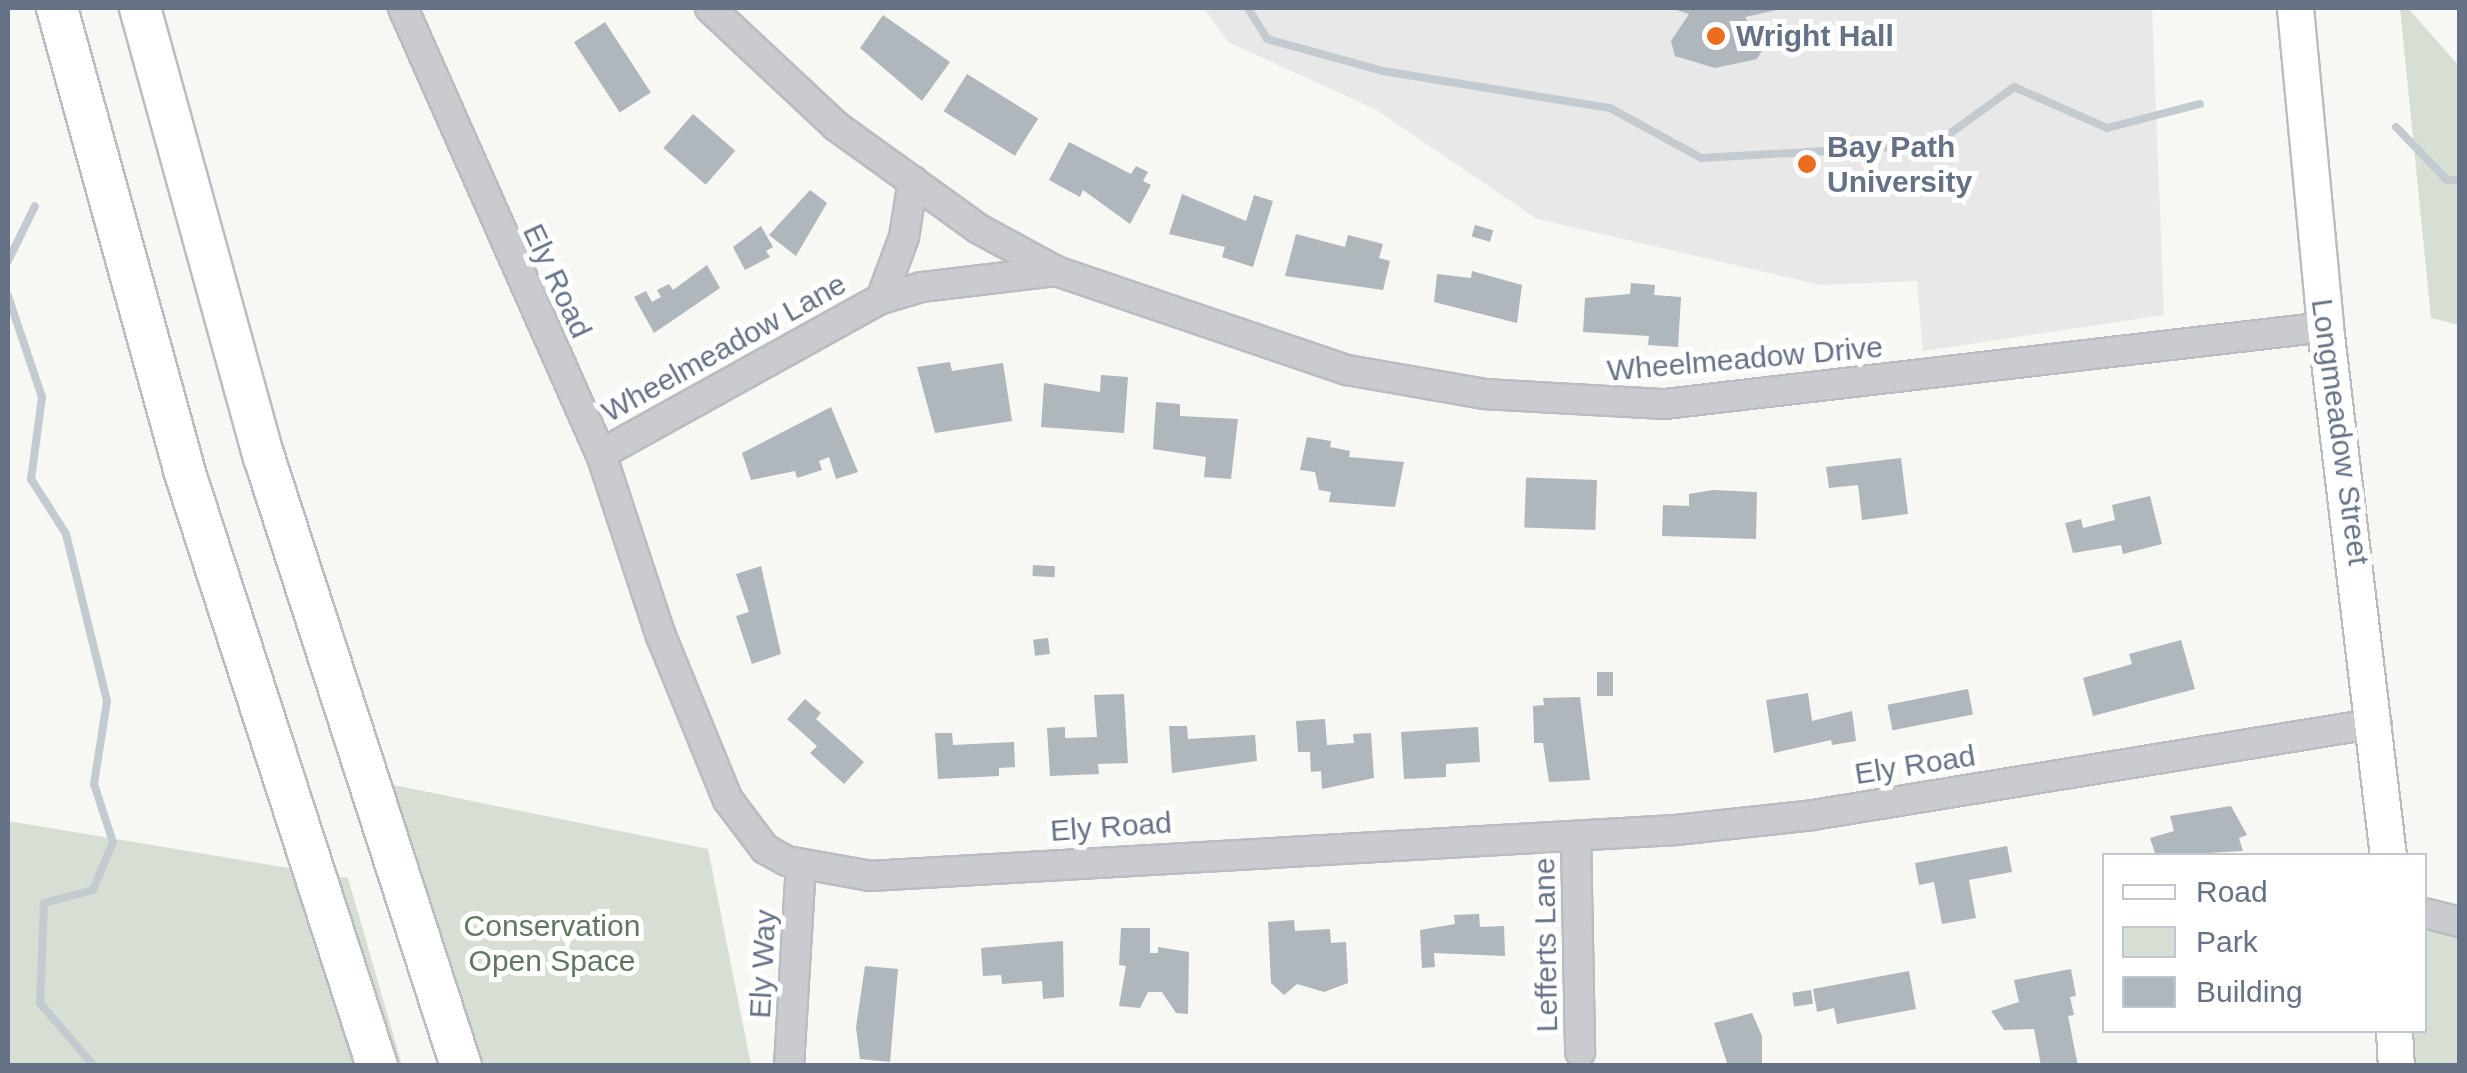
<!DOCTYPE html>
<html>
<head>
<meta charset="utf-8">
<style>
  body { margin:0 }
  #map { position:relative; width:2467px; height:1073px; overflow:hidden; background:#f7f7f4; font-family:Helvetica,sans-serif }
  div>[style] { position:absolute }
  .built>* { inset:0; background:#e7e8e7 }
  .green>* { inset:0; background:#d7dfd4 }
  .stream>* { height:8px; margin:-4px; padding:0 4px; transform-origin:4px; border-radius:4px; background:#c3cbd1 }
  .building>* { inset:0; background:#afb6bc; transform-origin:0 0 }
  .roads { filter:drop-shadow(2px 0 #b9bcc0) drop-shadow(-2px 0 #b9bcc0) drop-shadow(0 2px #b9bcc0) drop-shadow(0 -2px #b9bcc0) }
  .minor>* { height:28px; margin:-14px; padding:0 14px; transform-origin:14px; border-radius:14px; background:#c9cbcf }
  .major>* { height:35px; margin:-17.5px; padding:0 17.5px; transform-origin:17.5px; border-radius:17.5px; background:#fff }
  .highway>* { height:40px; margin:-20px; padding:0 20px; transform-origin:20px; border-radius:20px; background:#fff }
  .dots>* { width:28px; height:28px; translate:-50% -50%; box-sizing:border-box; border:5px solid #fff; border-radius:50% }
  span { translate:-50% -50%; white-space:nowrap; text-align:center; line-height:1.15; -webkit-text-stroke:10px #fff; paint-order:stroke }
  .poi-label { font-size:30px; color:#657286; font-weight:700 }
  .left { translate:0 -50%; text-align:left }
  .street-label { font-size:30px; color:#657286 }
  .park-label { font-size:30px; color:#617860 }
  .frame { position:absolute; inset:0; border:10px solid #657286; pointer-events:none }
  .legend { position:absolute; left:2102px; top:853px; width:325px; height:180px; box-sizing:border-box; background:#fff; border:2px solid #c1c7cf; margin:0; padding:12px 18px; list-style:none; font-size:30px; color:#657286 }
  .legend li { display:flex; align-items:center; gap:20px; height:50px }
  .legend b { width:50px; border:2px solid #c1c7cf }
</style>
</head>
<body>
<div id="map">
  <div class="built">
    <i style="clip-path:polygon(1204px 8px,2152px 8px,2164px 315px,1923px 351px,1917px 281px,1821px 285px,1537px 219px,1375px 109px,1228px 42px)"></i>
  </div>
  <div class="green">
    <i style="clip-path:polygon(2400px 8px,2408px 8px,2459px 66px,2459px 325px,2431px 318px)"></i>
    <i style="clip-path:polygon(384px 783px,708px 849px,751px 1065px,447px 1065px)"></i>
    <i style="clip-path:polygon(8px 821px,348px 878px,402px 1065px,8px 1065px)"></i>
    <i style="clip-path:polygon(2425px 914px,2459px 922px,2459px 1065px,2396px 1065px,2394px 1031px,2424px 1030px)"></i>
  </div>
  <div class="stream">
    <i style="left:1248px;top:8px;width:36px;rotate:58deg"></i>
    <i style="left:1267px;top:39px;width:120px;rotate:15.4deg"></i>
    <i style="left:1383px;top:71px;width:230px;rotate:9.3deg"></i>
    <i style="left:1610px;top:108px;width:104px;rotate:28.8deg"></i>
    <i style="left:1701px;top:158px;width:233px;rotate:-3.2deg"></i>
    <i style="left:1934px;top:145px;width:99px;rotate:-35.9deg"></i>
    <i style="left:2014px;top:87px;width:102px;rotate:23.8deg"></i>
    <i style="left:2107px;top:128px;width:96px;rotate:-14.5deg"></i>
    <i style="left:2396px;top:127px;width:74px;rotate:46.1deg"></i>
    <i style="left:2447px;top:180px;width:13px"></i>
    <i style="left:8px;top:261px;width:61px;rotate:-63.9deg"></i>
    <i style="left:8px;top:296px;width:107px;rotate:71.4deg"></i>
    <i style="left:42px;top:397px;width:83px;rotate:97.6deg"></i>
    <i style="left:31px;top:479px;width:65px;rotate:57.5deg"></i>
    <i style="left:66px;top:534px;width:172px;rotate:76.2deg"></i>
    <i style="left:107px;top:701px;width:84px;rotate:98.9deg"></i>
    <i style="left:94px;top:784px;width:61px;rotate:71.9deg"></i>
    <i style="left:113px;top:842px;width:52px;rotate:112.6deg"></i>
    <i style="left:93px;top:890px;width:51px;rotate:165.1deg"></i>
    <i style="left:44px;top:903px;width:100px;rotate:92.3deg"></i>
    <i style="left:40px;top:1003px;width:83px;rotate:49.4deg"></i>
  </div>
  <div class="building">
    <i style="clip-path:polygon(1670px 8px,1780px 8px,1781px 9px,1745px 17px,1764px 47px,1757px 59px,1715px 68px,1675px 56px,1671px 41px,1689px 14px)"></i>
    <i style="clip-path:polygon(883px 15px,950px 62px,922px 101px,860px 48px)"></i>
    <i style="left:605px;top:22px;width:84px;height:37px;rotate:57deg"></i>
    <i style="left:967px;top:74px;width:84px;height:44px;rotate:32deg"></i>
    <i style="left:693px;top:114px;width:56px;height:45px;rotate:41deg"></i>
    <i style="clip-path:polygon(1069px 142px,1131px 174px,1136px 166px,1148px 172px,1143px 181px,1151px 185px,1130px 224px,1083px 190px,1080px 197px,1049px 180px)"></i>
    <i style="clip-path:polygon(810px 190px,827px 203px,796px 256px,769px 235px)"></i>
    <i style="clip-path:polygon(1182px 194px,1246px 221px,1254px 195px,1273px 201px,1253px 267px,1222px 257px,1225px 247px,1169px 234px)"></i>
    <i style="left:1475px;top:225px;width:19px;height:12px;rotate:16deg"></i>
    <i style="clip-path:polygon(761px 226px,773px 247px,766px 251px,770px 257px,745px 270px,733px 247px)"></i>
    <i style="clip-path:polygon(1296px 234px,1345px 247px,1348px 235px,1383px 244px,1379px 258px,1390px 261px,1383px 290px,1285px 276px)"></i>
    <i style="clip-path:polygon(707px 265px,720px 288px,654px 333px,634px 297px,646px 291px,652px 302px,661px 297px,657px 290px,669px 284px,673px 290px)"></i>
    <i style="clip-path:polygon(1472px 271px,1522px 285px,1517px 323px,1434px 302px,1437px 274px,1471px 278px)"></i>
    <i style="clip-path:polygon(1631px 283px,1655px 285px,1654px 295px,1681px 297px,1678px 347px,1648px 345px,1649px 336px,1583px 332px,1585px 298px,1630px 294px)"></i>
    <i style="clip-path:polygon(950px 362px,952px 371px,1003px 363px,1012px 421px,935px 433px,917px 367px)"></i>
    <i style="clip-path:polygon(1101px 375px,1128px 377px,1124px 433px,1041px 427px,1044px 383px,1100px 392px)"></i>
    <i style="clip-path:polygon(1156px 402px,1180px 404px,1180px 416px,1238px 419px,1231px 479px,1204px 477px,1206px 457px,1153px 449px)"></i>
    <i style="clip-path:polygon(831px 407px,858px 472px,836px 479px,829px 457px,819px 461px,822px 470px,797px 478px,795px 471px,751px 480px,742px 453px)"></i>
    <i style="clip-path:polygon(1307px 437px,1331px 441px,1330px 447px,1350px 451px,1349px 457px,1404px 462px,1395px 507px,1329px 502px,1331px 492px,1319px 490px,1315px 472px,1300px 470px)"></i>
    <i style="clip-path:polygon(1901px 458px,1908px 514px,1862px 520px,1858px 485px,1829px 488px,1826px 467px)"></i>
    <i style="left:1597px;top:480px;width:50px;height:71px;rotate:92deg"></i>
    <i style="clip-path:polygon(1713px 490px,1757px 492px,1756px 539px,1662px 536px,1663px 505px,1689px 506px,1689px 494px)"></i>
    <i style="clip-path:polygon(2150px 496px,2162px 544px,2123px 554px,2121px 545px,2073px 553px,2065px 523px,2081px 519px,2083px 528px,2115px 520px,2112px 505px)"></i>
    <i style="left:1033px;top:565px;width:22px;height:11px;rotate:3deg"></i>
    <i style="clip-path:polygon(761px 566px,781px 654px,752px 664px,736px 616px,749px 612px,736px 574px)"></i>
    <i style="left:1048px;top:638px;width:16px;height:15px;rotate:83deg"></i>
    <i style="clip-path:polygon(2181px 640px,2195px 689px,2093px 716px,2083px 678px,2132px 664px,2129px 654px)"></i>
    <i style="left:1597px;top:672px;width:16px;height:24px"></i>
    <i style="left:1968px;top:689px;width:26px;height:82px;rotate:79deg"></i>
    <i style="clip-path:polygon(1808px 693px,1812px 721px,1852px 711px,1856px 741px,1832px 745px,1831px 740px,1774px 753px,1766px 700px)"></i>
    <i style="clip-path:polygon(1124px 694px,1128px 763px,1098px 764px,1099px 774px,1050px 776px,1047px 728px,1065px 727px,1065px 738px,1097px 737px,1094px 695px)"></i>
    <i style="clip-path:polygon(1580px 697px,1590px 780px,1549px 782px,1543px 743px,1534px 743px,1533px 706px,1544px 705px,1543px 698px)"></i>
    <i style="clip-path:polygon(805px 699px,821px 713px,816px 719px,864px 762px,844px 784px,810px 753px,817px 746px,787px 719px)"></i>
    <i style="clip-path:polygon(1325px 719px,1327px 745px,1354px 743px,1353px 734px,1371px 733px,1374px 778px,1322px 789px,1321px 771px,1311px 772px,1310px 752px,1298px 752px,1296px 721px)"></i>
    <i style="clip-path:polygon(1169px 726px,1187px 726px,1188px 739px,1255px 735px,1257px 761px,1172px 773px)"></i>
    <i style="clip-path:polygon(1478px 727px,1480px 762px,1446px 764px,1446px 777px,1404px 779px,1401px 732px)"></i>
    <i style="clip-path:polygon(935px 733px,952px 733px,953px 745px,1014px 742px,1015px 767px,999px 768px,999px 776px,938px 779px)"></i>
    <i style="clip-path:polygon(2231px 806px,2247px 835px,2239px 838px,2243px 851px,2156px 856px,2150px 838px,2174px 831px,2170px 816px)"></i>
    <i style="clip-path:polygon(2007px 846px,2012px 872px,1969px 880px,1976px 918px,1942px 924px,1934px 882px,1919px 885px,1915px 863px)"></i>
    <i style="clip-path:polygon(1479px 914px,1480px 927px,1504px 926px,1505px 956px,1434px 953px,1435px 967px,1422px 968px,1420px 930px,1455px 924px,1454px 915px)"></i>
    <i style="clip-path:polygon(1294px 920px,1295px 931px,1330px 929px,1331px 943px,1346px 942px,1348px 983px,1324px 992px,1297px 984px,1284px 995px,1271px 983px,1268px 922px)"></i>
    <i style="clip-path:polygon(1121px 928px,1150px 928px,1150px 953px,1158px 953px,1158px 947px,1189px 952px,1188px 1014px,1176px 1013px,1162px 992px,1148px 992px,1140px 1008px,1119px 1006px,1126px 966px,1119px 965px)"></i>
    <i style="clip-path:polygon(1063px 941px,1064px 997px,1043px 999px,1042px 981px,1002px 984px,1001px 975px,983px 976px,981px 948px)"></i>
    <i style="clip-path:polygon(865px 966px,898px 969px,890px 1062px,860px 1059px,856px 1027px)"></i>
    <i style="clip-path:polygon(2071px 969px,2076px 996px,2070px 997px,2074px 1015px,2068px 1016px,2078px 1066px,2041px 1066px,2034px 1029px,2004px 1030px,1991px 1011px,2019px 1002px,2014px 980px)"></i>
    <i style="clip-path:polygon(1909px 971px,1916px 1009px,1837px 1024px,1834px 1008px,1817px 1012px,1813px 989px)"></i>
    <i style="left:1811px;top:990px;width:14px;height:19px;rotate:82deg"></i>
    <i style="clip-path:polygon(1752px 1013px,1762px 1036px,1762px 1066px,1728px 1066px,1714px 1023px)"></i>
  </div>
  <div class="roads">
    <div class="minor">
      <i style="left:403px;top:8px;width:488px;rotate:66.1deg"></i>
      <i style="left:601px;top:454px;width:192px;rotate:71.8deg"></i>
      <i style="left:661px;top:636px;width:177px;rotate:67.8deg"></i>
      <i style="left:728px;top:800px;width:61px;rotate:52.9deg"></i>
      <i style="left:765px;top:849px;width:25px;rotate:29deg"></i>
      <i style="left:787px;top:861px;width:84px;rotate:10.2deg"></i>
      <i style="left:870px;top:876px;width:807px;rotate:-3.27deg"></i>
      <i style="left:1676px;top:830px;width:138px;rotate:-6.2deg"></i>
      <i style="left:1813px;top:815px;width:571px;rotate:-9.26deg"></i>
      <i style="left:710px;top:8px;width:173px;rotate:43.1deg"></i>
      <i style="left:836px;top:126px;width:176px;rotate:35.8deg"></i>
      <i style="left:979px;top:229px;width:88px;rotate:28.6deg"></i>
      <i style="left:1056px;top:271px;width:307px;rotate:18.8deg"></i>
      <i style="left:1347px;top:370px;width:139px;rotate:9.9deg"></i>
      <i style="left:1484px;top:394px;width:181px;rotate:3.2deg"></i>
      <i style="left:1665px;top:404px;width:664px;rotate:-6.65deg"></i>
      <i style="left:881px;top:299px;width:66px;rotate:-69.6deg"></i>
      <i style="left:904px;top:237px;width:57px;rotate:-80.9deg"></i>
      <i style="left:601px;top:454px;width:320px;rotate:-29deg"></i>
      <i style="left:881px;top:299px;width:43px;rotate:-16.3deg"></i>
      <i style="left:922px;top:287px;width:135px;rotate:-6.8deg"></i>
      <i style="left:1576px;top:837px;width:215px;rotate:88.9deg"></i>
      <i style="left:2424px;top:913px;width:37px;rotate:14deg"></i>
      <i style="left:789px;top:1066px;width:200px;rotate:-86.6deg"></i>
    </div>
    <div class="major">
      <i style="left:2295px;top:8px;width:320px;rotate:84.6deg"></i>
      <i style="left:2325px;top:327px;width:533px;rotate:83.21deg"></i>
      <i style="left:2394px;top:1030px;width:36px;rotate:87deg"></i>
    </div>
    <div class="highway">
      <i style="left:57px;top:8px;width:479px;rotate:74.6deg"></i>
      <i style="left:184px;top:470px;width:626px;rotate:72.06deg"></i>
      <i style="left:140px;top:8px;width:466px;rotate:74.6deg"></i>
      <i style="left:264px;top:457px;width:640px;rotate:72.07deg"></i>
    </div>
  </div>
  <div class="dots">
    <i style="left:1716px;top:36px;background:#eb6d20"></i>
    <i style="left:1807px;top:164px;background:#eb6d20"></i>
  </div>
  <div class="poi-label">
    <span class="left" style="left:1736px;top:36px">Wright Hall</span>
    <span class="left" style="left:1827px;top:164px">Bay Path<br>University</span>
  </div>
  <div class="street-label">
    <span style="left:557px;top:281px;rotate:65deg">Ely Road</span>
    <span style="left:724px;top:348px;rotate:-29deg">Wheelmeadow Lane</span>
    <span style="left:1745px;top:359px;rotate:-5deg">Wheelmeadow Drive</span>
    <span style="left:2340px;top:432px;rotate:82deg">Longmeadow Street</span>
    <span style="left:1915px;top:765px;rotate:-9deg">Ely Road</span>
    <span style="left:1111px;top:827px;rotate:-4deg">Ely Road</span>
    <span style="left:1546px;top:945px;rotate:-91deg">Lefferts Lane</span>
    <span style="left:763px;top:964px;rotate:-87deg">Ely Way</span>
  </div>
  <div class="park-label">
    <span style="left:552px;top:943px">Conservation<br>Open Space</span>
  </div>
  <div class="frame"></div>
  <ul class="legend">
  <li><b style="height:12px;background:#fff"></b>Road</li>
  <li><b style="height:28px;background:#d7dfd4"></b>Park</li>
  <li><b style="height:28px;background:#afb6bc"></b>Building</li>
  </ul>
</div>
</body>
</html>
